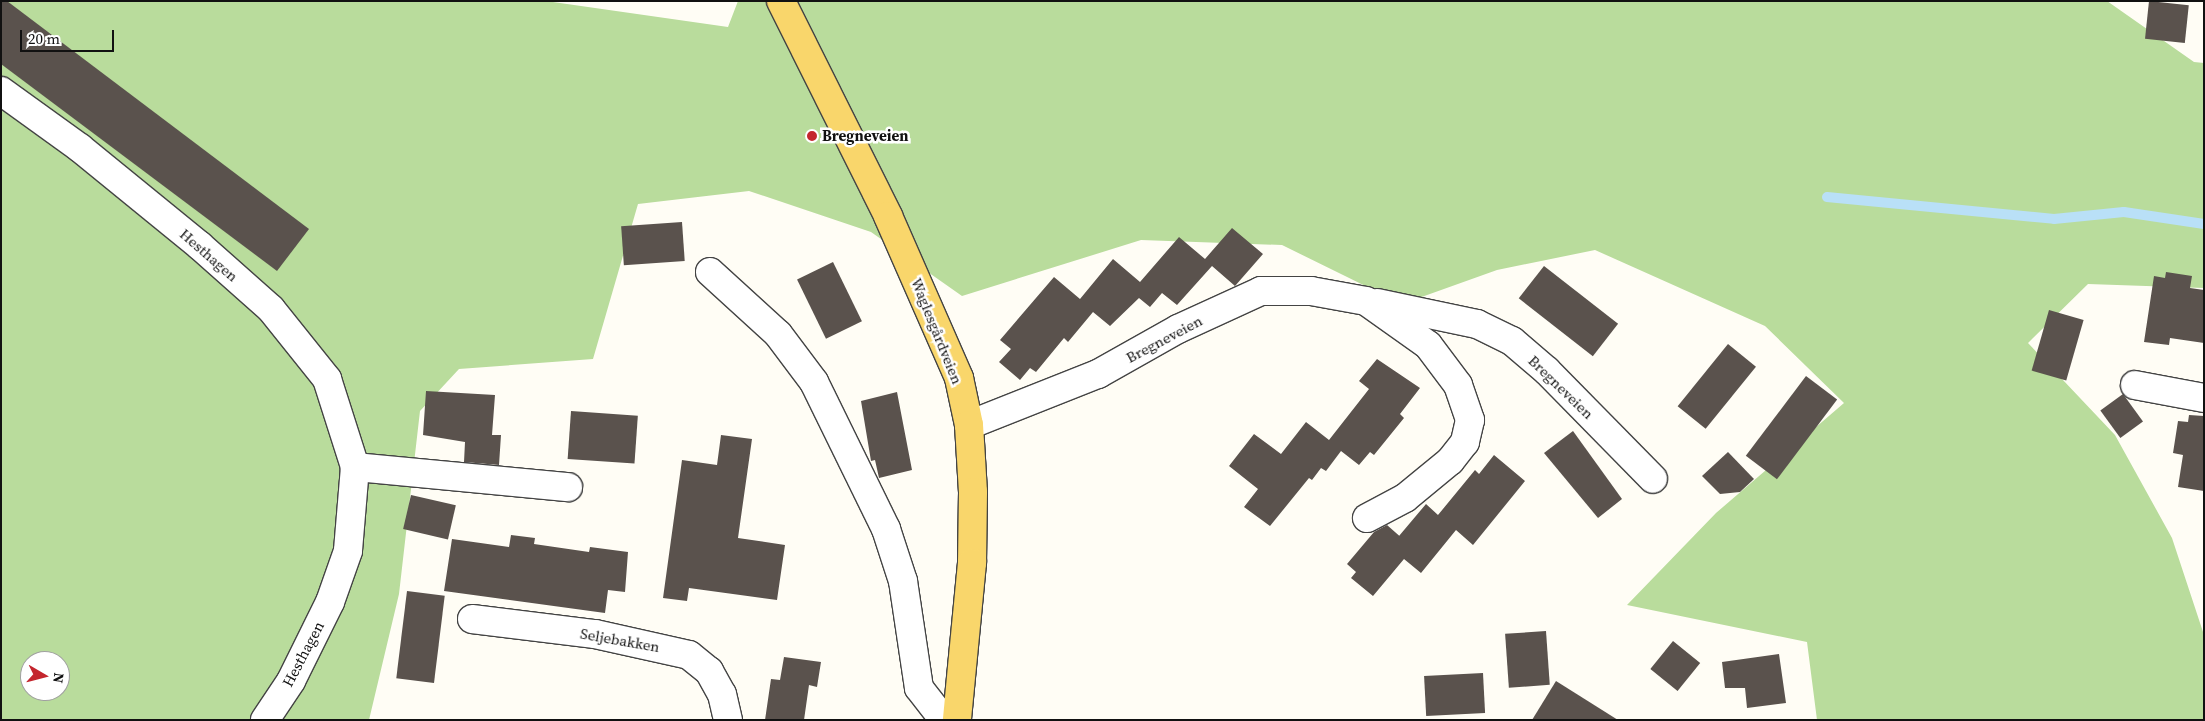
<!DOCTYPE html>
<html>
<head>
<meta charset="utf-8">
<style>
  body { margin:0 }
  #map { position:relative; width:2205px; height:721px; overflow:hidden; background:#fffdf5; font-family:"Source Serif 4",serif }
  div>[style] { position:absolute }
  .forest>* { inset:0; background:#b9dc9c }
  .stream>* { height:10px; margin:-5px; padding:0 5px; transform-origin:5px; border-radius:5px; background:#b9e0f7 }
  .building>* { inset:0; background:#5a524d; transform-origin:0 0 }
  .roads { filter:drop-shadow(1px 0 #444) drop-shadow(-1px 0 #444) drop-shadow(0 1px #444) drop-shadow(0 -1px #444) }
  .minor>* { height:28px; margin:-14px; padding:0 14px; transform-origin:14px; border-radius:14px; background:#fff }
  .major>* { height:28px; margin:-14px; padding:0 14px; transform-origin:14px; border-radius:14px; background:#f9d66b }
  .dots>* { width:14px; height:14px; translate:-50% -50%; box-sizing:border-box; border:2px solid #fff; border-radius:50% }
  span { translate:-50% -50%; white-space:nowrap; text-align:center; line-height:1.15; -webkit-text-stroke:5px #fff; paint-order:stroke }
  .poi-label { font-size:15px; color:#111; font-weight:700 }
  .left { translate:0 -50%; text-align:left }
  .street-label { font-size:15px; color:#111 }
  .frame { position:absolute; inset:0; border:2px solid #111; pointer-events:none }
  .north { position:absolute; left:20px; top:651px; width:50px; height:50px; box-sizing:border-box; background:#fff; border:1px solid #a0a0a0; border-radius:50%; rotate:98deg; font-size:14px; font-weight:700; line-height:20px; text-align:center; color:#111 }
  .north::after { content:''; display:block; margin:auto; width:18px; height:22px; background:#c4262e; clip-path:polygon(50% 0,100% 100%,50% 72%,0 100%) }
  .scale { position:absolute; left:20px; top:30px; width:94px; height:22px; box-sizing:border-box; border:2px solid #111; border-top:0; padding-left:6px; font-size:15px; line-height:18px; white-space:nowrap; color:#111; -webkit-text-stroke:4px #fff; paint-order:stroke }
</style>
</head>
<body>
<div id="map">
  <div class="forest">
    <i style="clip-path:polygon(evenodd,1px 1px,546px 1px,728px 27px,738px 1px,2107px 1px,2194px 62px,2204px 63px,2204px 288px,2088px 284px,2028px 343px,2115px 435px,2172px 538px,2204px 635px,2204px 720px,1817px 720px,1807px 642px,1627px 605px,1716px 513px,1844px 403px,1765px 326px,1595px 250px,1497px 270px,1402px 304px,1282px 245px,1141px 240px,962px 296px,871px 232px,749px 191px,638px 204px,593px 359px,459px 369px,420px 411px,399px 594px,369px 720px,1px 720px,1px 1px,30px 661px,60px 661px,60px 691px,30px 691px,30px 661px)"></i>
  </div>
  <div class="stream">
    <i style="left:1827px;top:197px;width:228px;rotate:5.5deg"></i>
    <i style="left:2054px;top:219px;width:70px;rotate:-5.7deg"></i>
    <i style="left:2124px;top:212px;width:81px;rotate:8.5deg"></i>
  </div>
  <div class="building">
    <i style="clip-path:polygon(1px 1px,7px 1px,309px 229px,277px 271px,1px 64px)"></i>
    <i style="left:2149px;top:1px;width:40px;height:38px;rotate:6deg"></i>
    <i style="left:682px;top:222px;width:39px;height:61px;rotate:86deg"></i>
    <i style="clip-path:polygon(1232px 228px,1263px 254px,1235px 286px,1212px 266px,1177px 305px,1162px 293px,1150px 307px,1139px 298px,1110px 326px,1093px 312px,1068px 342px,1064px 338px,1036px 372px,1030px 368px,1020px 380px,999px 362px,1011px 349px,1000px 340px,1054px 277px,1080px 299px,1113px 259px,1140px 282px,1179px 237px,1205px 259px)"></i>
    <i style="left:833px;top:262px;width:66px;height:40px;rotate:64deg"></i>
    <i style="left:1544px;top:266px;width:94px;height:41px;rotate:38deg"></i>
    <i style="clip-path:polygon(2166px 272px,2192px 276px,2190px 288px,2204px 290px,2204px 343px,2170px 338px,2169px 345px,2144px 342px,2154px 276px,2165px 278px)"></i>
    <i style="left:2049px;top:310px;width:36px;height:63px;rotate:16deg"></i>
    <i style="left:1728px;top:344px;width:36px;height:80px;rotate:39deg"></i>
    <i style="clip-path:polygon(1377px 359px,1420px 388px,1400px 414px,1404px 418px,1374px 455px,1370px 452px,1359px 465px,1341px 451px,1326px 471px,1321px 468px,1312px 480px,1309px 478px,1270px 526px,1244px 507px,1258px 489px,1229px 466px,1254px 434px,1281px 454px,1306px 422px,1329px 440px,1369px 389px,1359px 381px)"></i>
    <i style="left:1806px;top:376px;width:39px;height:100px;rotate:37deg"></i>
    <i style="clip-path:polygon(426px 391px,495px 395px,492px 435px,501px 435px,499px 465px,464px 462px,465px 442px,423px 435px)"></i>
    <i style="clip-path:polygon(897px 392px,912px 470px,879px 478px,875px 460px,871px 461px,861px 401px)"></i>
    <i style="left:2123px;top:394px;width:34px;height:28px;rotate:54deg"></i>
    <i style="left:571px;top:411px;width:67px;height:48px;rotate:4deg"></i>
    <i style="clip-path:polygon(2189px 415px,2204px 416px,2204px 491px,2178px 487px,2183px 455px,2173px 453px,2178px 421px,2188px 422px)"></i>
    <i style="clip-path:polygon(1573px 431px,1622px 499px,1598px 518px,1544px 453px)"></i>
    <i style="clip-path:polygon(721px 435px,752px 439px,738px 538px,785px 545px,777px 600px,689px 588px,687px 601px,663px 598px,682px 460px,717px 465px)"></i>
    <i style="clip-path:polygon(1728px 452px,1754px 479px,1740px 492px,1720px 494px,1702px 476px)"></i>
    <i style="clip-path:polygon(1494px 455px,1525px 481px,1473px 545px,1456px 530px,1421px 573px,1404px 559px,1373px 596px,1351px 578px,1356px 572px,1347px 564px,1374px 532px,1387px 525px,1412px 547px,1399px 536px,1426px 504px,1438px 515px,1475px 470px,1479px 474px)"></i>
    <i style="left:411px;top:495px;width:46px;height:35px;rotate:13deg"></i>
    <i style="clip-path:polygon(511px 535px,535px 538px,534px 544px,589px 552px,590px 547px,628px 552px,625px 592px,608px 590px,605px 613px,444px 591px,452px 539px,509px 547px)"></i>
    <i style="left:407px;top:591px;width:38px;height:88px;rotate:7deg"></i>
    <i style="left:1546px;top:631px;width:54px;height:41px;rotate:86deg"></i>
    <i style="left:1673px;top:641px;width:35px;height:36px;rotate:39deg"></i>
    <i style="clip-path:polygon(1779px 654px,1786px 703px,1747px 708px,1745px 688px,1725px 688px,1722px 662px)"></i>
    <i style="clip-path:polygon(784px 657px,821px 662px,817px 687px,809px 685px,804px 720px,765px 720px,771px 679px,780px 680px)"></i>
    <i style="left:1483px;top:673px;width:40px;height:59px;rotate:87deg"></i>
    <i style="clip-path:polygon(1556px 681px,1618px 720px,1532px 720px)"></i>
  </div>
  <div class="roads">
    <div class="minor">
      <i style="left:1px;top:91px;width:97px;rotate:35.8deg"></i>
      <i style="left:80px;top:148px;width:154px;rotate:39.2deg"></i>
      <i style="left:199px;top:245px;width:96px;rotate:41.6deg"></i>
      <i style="left:271px;top:309px;width:90px;rotate:51.3deg"></i>
      <i style="left:327px;top:379px;width:92px;rotate:72.3deg"></i>
      <i style="left:355px;top:467px;width:84px;rotate:94.8deg"></i>
      <i style="left:348px;top:551px;width:54px;rotate:109.4deg"></i>
      <i style="left:330px;top:602px;width:88px;rotate:116.3deg"></i>
      <i style="left:291px;top:681px;width:47px;rotate:123.7deg"></i>
      <i style="left:710px;top:272px;width:92px;rotate:42.4deg"></i>
      <i style="left:778px;top:334px;width:60px;rotate:53.1deg"></i>
      <i style="left:814px;top:382px;width:164px;rotate:63.9deg"></i>
      <i style="left:886px;top:529px;width:55px;rotate:71.9deg"></i>
      <i style="left:903px;top:581px;width:108px;rotate:81.5deg"></i>
      <i style="left:919px;top:688px;width:41px;rotate:52deg"></i>
      <i style="left:1377px;top:303px;width:102px;rotate:11.9deg"></i>
      <i style="left:1477px;top:324px;width:39px;rotate:26deg"></i>
      <i style="left:1512px;top:341px;width:46px;rotate:40.6deg"></i>
      <i style="left:1547px;top:371px;width:151px;rotate:45.5deg"></i>
      <i style="left:2135px;top:385px;width:70px;rotate:10.7deg"></i>
      <i style="left:969px;top:425px;width:139px;rotate:-21.6deg"></i>
      <i style="left:1098px;top:374px;width:92px;rotate:-29.4deg"></i>
      <i style="left:1178px;top:329px;width:91px;rotate:-24.6deg"></i>
      <i style="left:1261px;top:291px;width:50px"></i>
      <i style="left:1311px;top:291px;width:56px;rotate:10.3deg"></i>
      <i style="left:1366px;top:301px;width:76px;rotate:35.4deg"></i>
      <i style="left:1428px;top:345px;width:50px;rotate:53.1deg"></i>
      <i style="left:1458px;top:385px;width:37px;rotate:71deg"></i>
      <i style="left:1470px;top:420px;width:23px;rotate:103deg"></i>
      <i style="left:1465px;top:442px;width:24px;rotate:128deg"></i>
      <i style="left:1450px;top:461px;width:58px;rotate:140.6deg"></i>
      <i style="left:1405px;top:498px;width:43px;rotate:152.2deg"></i>
      <i style="left:355px;top:467px;width:214px;rotate:5.4deg"></i>
      <i style="left:472px;top:619px;width:124px;rotate:7deg"></i>
      <i style="left:595px;top:634px;width:96px;rotate:12.6deg"></i>
      <i style="left:689px;top:655px;width:26px;rotate:39deg"></i>
      <i style="left:709px;top:671px;width:26px;rotate:61deg"></i>
      <i style="left:722px;top:694px;width:27px;rotate:77deg"></i>
    </div>
    <div class="major">
      <i style="left:781px;top:1px;width:240px;rotate:63.5deg"></i>
      <i style="left:888px;top:216px;width:177px;rotate:66.3deg"></i>
      <i style="left:959px;top:378px;width:48px;rotate:78deg"></i>
      <i style="left:969px;top:425px;width:67px;rotate:86.6deg"></i>
      <i style="left:973px;top:492px;width:71px;rotate:90.8deg"></i>
      <i style="left:972px;top:563px;width:158px;rotate:95.5deg"></i>
    </div>
  </div>
  <div class="dots">
    <i style="left:812px;top:136px;background:#c4262e"></i>
  </div>
  <div class="poi-label">
    <span class="left" style="left:822px;top:136px">Bregneveien</span>
  </div>
  <div class="street-label">
    <span style="left:209px;top:255px;rotate:41deg">Hesthagen</span>
    <span style="left:937px;top:331px;rotate:68deg">Waglesgårdveien</span>
    <span style="left:1164px;top:339px;rotate:-28deg">Bregneveien</span>
    <span style="left:1561px;top:387px;rotate:44deg">Bregneveien</span>
    <span style="left:620px;top:640px;rotate:10deg">Seljebakken</span>
    <span style="left:303px;top:654px;rotate:-62deg">Hesthagen</span>
  </div>
  <div class="frame"></div>
  <div class="north">N</div>
  <div class="scale">20 m</div>
</div>
</body>
</html>
